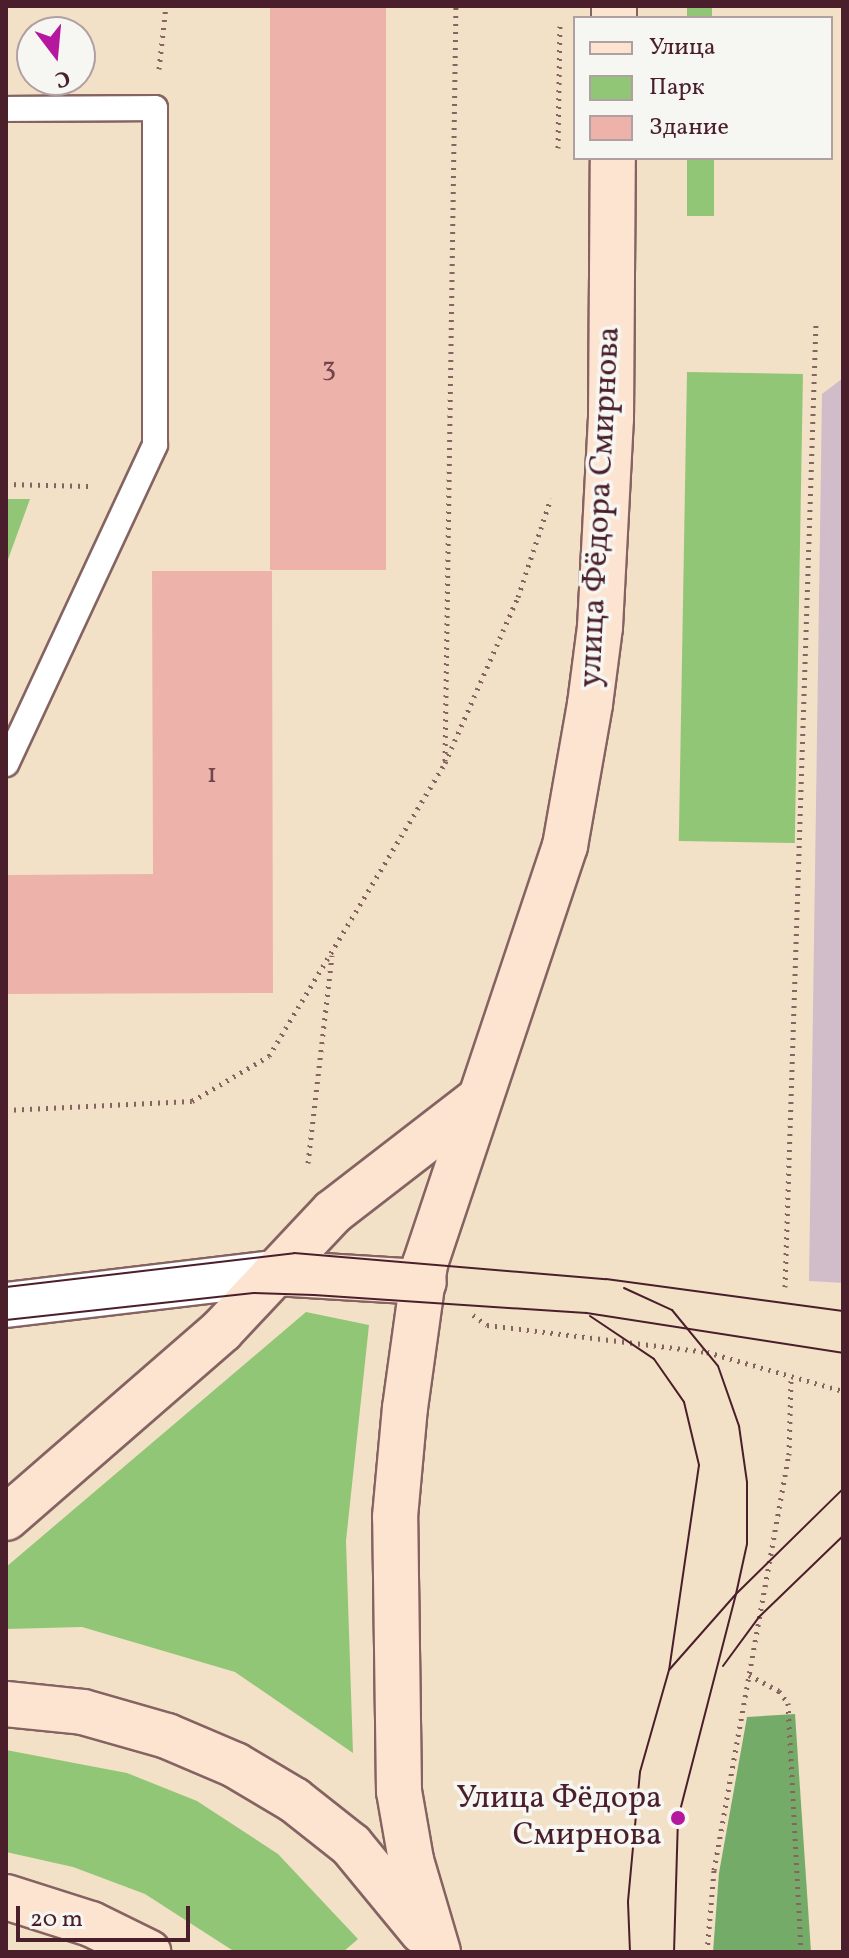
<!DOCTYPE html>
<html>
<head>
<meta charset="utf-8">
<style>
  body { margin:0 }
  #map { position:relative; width:849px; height:1958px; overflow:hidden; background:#f3e1c7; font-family:Vollkorn,serif }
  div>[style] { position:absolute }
  .industrial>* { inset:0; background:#d1bdc9 }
  .green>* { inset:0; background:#92c677; transform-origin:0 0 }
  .forest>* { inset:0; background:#75ab68 }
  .building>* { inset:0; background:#edb3ab; transform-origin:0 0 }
  .path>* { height:5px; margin-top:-2.5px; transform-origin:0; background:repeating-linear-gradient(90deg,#856362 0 2px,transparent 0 8px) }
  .roads { filter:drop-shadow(2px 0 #856362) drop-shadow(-2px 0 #856362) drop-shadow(0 2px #856362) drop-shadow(0 -2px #856362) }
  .lane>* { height:24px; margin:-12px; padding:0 12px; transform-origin:12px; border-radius:12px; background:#fff }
  .street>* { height:44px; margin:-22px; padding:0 22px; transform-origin:22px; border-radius:22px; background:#fff }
  .secondary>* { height:44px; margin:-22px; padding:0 22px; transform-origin:22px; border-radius:22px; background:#fde4d0 }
  .tram>* { height:2px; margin:-1px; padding:0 1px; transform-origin:1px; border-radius:1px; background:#4a1f2b }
  .dots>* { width:22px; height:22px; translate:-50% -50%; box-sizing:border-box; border:4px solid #f6f6f2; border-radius:50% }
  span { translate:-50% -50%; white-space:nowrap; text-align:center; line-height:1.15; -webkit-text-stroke:7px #f6f6f2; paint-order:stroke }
  .number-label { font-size:28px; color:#73444b }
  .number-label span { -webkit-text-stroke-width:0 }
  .street-label { font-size:32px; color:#4a1f2b }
  .poi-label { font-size:32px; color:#4a1f2b }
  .right { translate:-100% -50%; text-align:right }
  .frame { position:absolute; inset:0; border:8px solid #4a1f2b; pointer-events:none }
  .legend { position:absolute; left:573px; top:16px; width:260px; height:144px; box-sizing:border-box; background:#f6f6f2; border:2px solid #b1a0a2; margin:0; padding:10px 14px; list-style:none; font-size:24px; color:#4a1f2b }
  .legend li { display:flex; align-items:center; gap:16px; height:40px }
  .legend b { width:40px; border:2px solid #b1a0a2 }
  .north { position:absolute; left:16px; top:16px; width:80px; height:80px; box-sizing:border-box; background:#f6f6f2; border:2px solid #b1a0a2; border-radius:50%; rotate:164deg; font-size:22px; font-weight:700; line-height:32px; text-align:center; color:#4a1f2b }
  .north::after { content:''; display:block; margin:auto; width:28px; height:36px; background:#b5179e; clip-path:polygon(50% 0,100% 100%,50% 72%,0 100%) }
  .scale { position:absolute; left:16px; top:1906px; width:174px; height:36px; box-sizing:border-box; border:4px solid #4a1f2b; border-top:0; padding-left:10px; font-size:24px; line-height:28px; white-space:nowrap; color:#4a1f2b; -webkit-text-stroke:6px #f6f6f2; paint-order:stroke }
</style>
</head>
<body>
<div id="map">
  <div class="industrial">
    <i style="clip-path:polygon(843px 378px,843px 1283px,809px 1281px,822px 394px)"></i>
  </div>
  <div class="green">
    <i style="left:687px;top:6px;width:25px;height:12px"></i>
    <i style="left:687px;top:158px;width:27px;height:58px"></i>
    <i style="left:687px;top:372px;width:116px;height:469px;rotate:1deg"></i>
    <i style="clip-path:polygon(6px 499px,30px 499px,6px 565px)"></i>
    <i style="clip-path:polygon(306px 1312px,369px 1325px,346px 1541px,353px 1753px,235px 1672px,82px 1627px,6px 1629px,6px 1567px)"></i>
    <i style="clip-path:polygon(6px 1750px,127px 1773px,197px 1801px,278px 1854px,358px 1939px,343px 1952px,235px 1952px,145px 1894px,73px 1867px,6px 1852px)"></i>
  </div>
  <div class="forest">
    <i style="clip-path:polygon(795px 1714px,811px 1952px,713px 1952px,719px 1873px,747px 1717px)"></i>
  </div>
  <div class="building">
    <i style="left:270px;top:6px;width:116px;height:564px"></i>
    <i style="clip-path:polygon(152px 571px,272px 571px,273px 993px,6px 994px,6px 875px,153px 874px)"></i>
  </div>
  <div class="path">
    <i style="left:159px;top:69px;width:63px;rotate:-83.7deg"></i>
    <i style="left:558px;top:148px;width:122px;rotate:-89.1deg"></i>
    <i style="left:6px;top:484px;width:83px;rotate:1.4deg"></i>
    <i style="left:445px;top:761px;width:755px;rotate:-89.17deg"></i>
    <i style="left:6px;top:1110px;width:186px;rotate:-2.8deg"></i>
    <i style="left:192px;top:1101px;width:89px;rotate:-30.3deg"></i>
    <i style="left:269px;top:1056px;width:342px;rotate:-59deg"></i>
    <i style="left:445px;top:763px;width:181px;rotate:-66.3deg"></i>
    <i style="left:518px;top:597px;width:104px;rotate:-71.6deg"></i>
    <i style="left:308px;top:1163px;width:209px;rotate:-83.4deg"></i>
    <i style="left:785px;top:1287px;width:967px;rotate:-88.16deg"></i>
    <i style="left:473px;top:1315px;width:17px;rotate:36deg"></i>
    <i style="left:487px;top:1325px;width:222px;rotate:7deg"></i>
    <i style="left:707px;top:1352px;width:141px;rotate:16deg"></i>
    <i style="left:749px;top:1675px;width:34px;rotate:28deg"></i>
    <i style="left:779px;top:1691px;width:15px;rotate:53deg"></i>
    <i style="left:788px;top:1703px;width:249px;rotate:87deg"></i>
    <i style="left:707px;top:1952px;width:82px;rotate:-85.1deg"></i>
    <i style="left:714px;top:1870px;width:422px;rotate:-79.8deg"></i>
    <i style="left:789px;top:1455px;width:76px;rotate:-88.5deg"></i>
  </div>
  <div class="roads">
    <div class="lane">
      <i style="left:6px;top:109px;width:149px;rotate:-0.4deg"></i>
      <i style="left:155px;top:108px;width:337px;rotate:90deg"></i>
      <i style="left:155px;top:445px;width:352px;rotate:115deg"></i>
    </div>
    <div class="street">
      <i style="left:6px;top:1305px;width:271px;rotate:-6.8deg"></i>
    </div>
    <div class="secondary">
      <i style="left:614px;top:18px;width:12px;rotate:-90deg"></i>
      <i style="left:275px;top:1273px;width:149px;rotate:3.5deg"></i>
      <i style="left:6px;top:1518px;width:286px;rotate:-41deg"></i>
      <i style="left:222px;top:1330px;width:162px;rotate:-46.8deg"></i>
      <i style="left:333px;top:1212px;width:185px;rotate:-37.7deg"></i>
      <i style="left:6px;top:1704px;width:77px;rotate:5.9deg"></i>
      <i style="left:83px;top:1712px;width:87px;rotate:15.9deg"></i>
      <i style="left:167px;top:1736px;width:74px;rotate:23.1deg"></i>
      <i style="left:235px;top:1765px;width:69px;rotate:30.7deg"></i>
      <i style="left:294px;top:1800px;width:73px;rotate:38.3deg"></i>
      <i style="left:351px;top:1845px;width:112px;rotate:50.5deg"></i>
      <i style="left:6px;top:1897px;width:89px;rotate:17.6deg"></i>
      <i style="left:91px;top:1924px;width:64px;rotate:26.2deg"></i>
      <i style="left:438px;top:1952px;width:96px;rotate:-106.4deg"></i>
      <i style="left:411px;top:1860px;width:70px;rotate:-99.9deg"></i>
      <i style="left:399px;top:1791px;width:274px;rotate:-90.8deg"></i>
      <i style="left:395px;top:1517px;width:109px;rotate:-84.8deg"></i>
      <i style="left:405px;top:1408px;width:145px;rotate:-82.1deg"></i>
      <i style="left:425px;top:1264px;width:441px;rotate:-71.5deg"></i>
      <i style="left:565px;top:846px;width:144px;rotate:-80deg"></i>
      <i style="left:590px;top:704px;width:78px;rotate:-82.6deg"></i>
      <i style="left:600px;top:627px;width:208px;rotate:-87deg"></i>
      <i style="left:611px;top:419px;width:261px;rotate:-89.6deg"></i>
    </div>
  </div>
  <div class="tram">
    <i style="left:6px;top:1287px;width:290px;rotate:-6.7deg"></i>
    <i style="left:294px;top:1253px;width:313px;rotate:4.8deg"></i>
    <i style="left:606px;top:1279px;width:239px;rotate:7.7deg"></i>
    <i style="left:624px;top:1288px;width:53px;rotate:24.6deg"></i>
    <i style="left:672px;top:1310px;width:72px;rotate:50.6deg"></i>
    <i style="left:718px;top:1366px;width:64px;rotate:70.7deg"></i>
    <i style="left:739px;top:1426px;width:57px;rotate:81.9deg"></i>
    <i style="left:747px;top:1482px;width:62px;rotate:90deg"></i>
    <i style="left:747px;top:1544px;width:51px;rotate:102.4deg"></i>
    <i style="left:736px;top:1594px;width:231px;rotate:104.5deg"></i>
    <i style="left:678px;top:1818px;width:134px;rotate:91.7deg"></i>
    <i style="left:590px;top:1316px;width:77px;rotate:33.9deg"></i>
    <i style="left:654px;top:1359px;width:52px;rotate:55.1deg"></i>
    <i style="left:684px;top:1402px;width:65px;rotate:76.6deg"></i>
    <i style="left:699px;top:1465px;width:207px;rotate:98.3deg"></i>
    <i style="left:669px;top:1670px;width:106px;rotate:105.9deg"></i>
    <i style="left:640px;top:1772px;width:131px;rotate:95.3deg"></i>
    <i style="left:628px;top:1902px;width:50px;rotate:87.7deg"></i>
    <i style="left:6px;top:1320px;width:249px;rotate:-6.2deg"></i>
    <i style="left:254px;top:1293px;width:60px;rotate:1.9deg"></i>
    <i style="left:314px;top:1295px;width:273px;rotate:3.8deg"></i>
    <i style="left:586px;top:1313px;width:260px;rotate:8.8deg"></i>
    <i style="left:723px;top:1666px;width:61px;rotate:-53.7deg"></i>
    <i style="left:759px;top:1617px;width:117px;rotate:-44deg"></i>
    <i style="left:669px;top:1670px;width:101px;rotate:-48.6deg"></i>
    <i style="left:736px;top:1594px;width:150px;rotate:-44.5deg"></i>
  </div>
  <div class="dots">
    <i style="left:678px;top:1818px;background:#b5179e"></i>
  </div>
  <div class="number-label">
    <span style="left:329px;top:369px">3</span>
    <span style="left:212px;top:775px">1</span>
  </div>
  <div class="street-label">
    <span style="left:601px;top:507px;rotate:-87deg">улица Фёдора Смирнова</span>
  </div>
  <div class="poi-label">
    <span class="right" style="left:662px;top:1818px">Улица Фёдора<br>Смирнова</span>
  </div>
  <div class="frame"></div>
  <ul class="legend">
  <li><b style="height:10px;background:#fde4d0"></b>Улица</li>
  <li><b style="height:22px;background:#92c677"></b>Парк</li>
  <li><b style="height:22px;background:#edb3ab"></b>Здание</li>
  </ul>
  <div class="north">С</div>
  <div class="scale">20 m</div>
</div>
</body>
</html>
